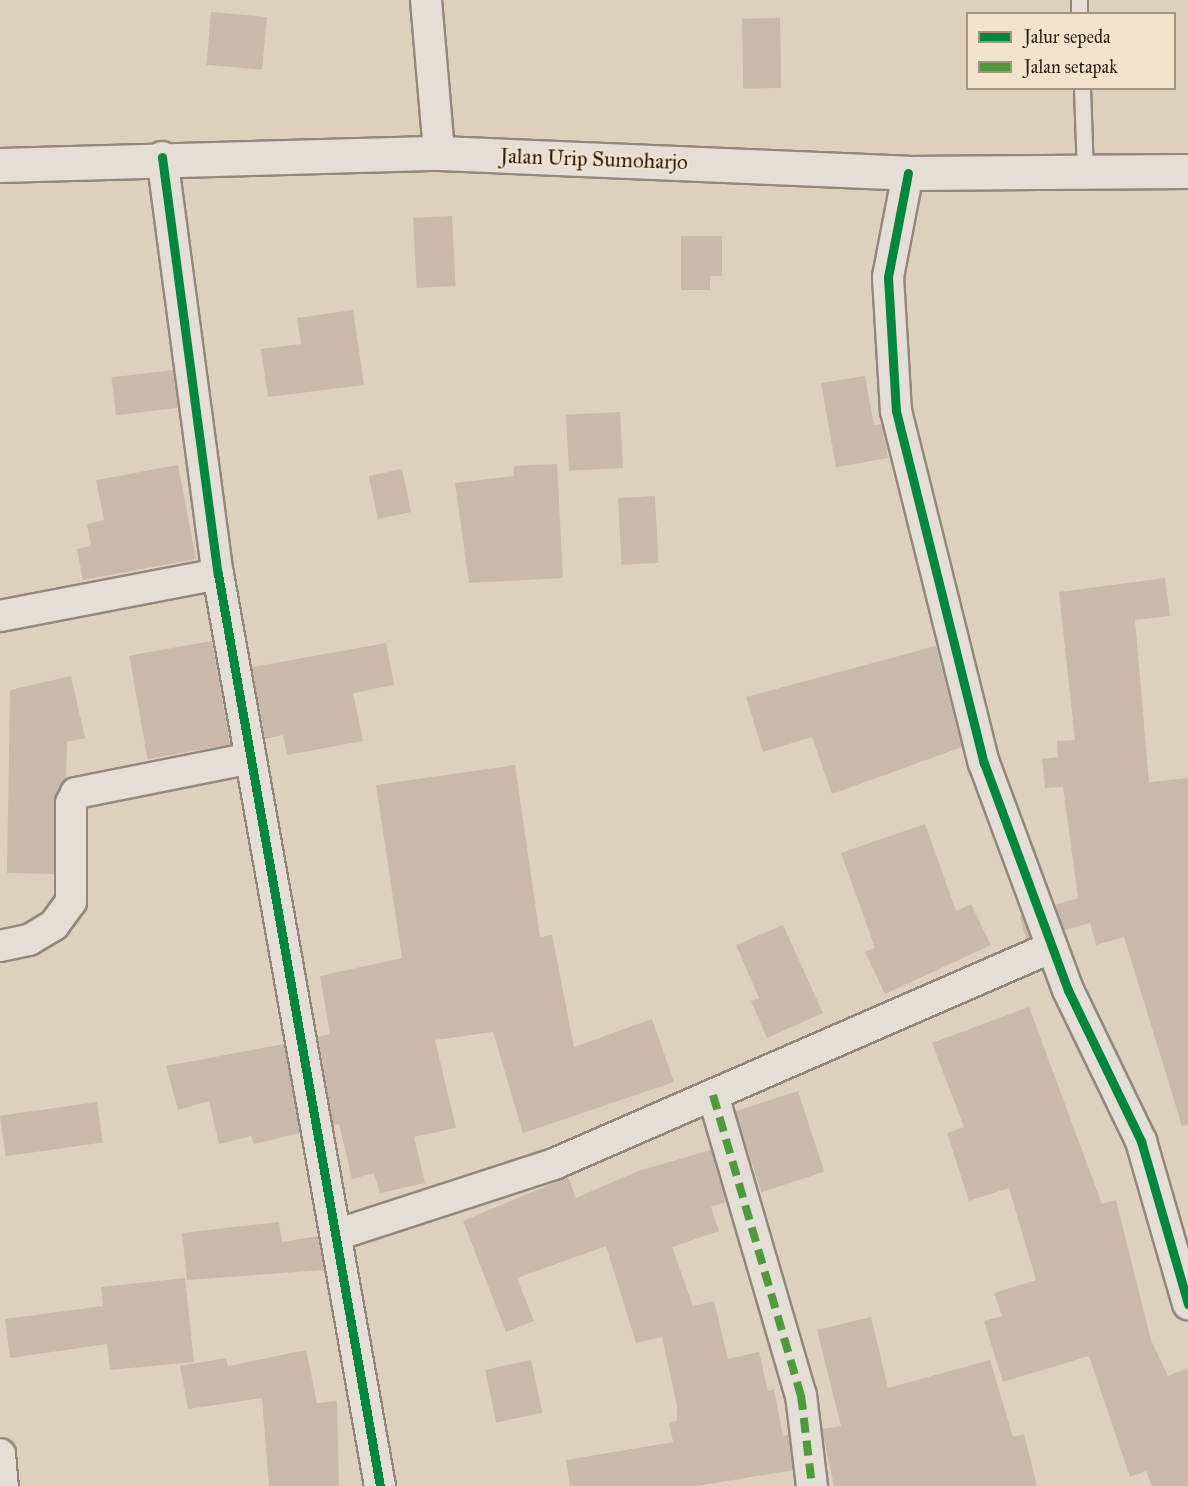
<!DOCTYPE html>
<html>
<head>
<meta charset="utf-8">
<style>
  body { margin:0 }
  #map { position:relative; width:1188px; height:1486px; overflow:hidden; background:#ddd1be; font-family:"IM FELL Great Primer",serif }
  div>[style] { position:absolute }
  .building>* { inset:0; background:#cab8aa; transform-origin:0 0 }
  .roads { filter:drop-shadow(2px 0 #91877c) drop-shadow(-2px 0 #91877c) drop-shadow(0 2px #91877c) drop-shadow(0 -2px #91877c) }
  .lane>* { height:15px; margin:-7.5px; padding:0 7.5px; transform-origin:7.5px; border-radius:7.5px; background:#e4ded4 }
  .street>* { height:30px; margin:-15px; padding:0 15px; transform-origin:15px; border-radius:15px; background:#e4ded4 }
  .secondary>* { height:33px; margin:-16.5px; padding:0 16.5px; transform-origin:16.5px; border-radius:16.5px; background:#e4ded4 }
  .quiet>* { height:8px; margin-top:-4px; transform-origin:0; background:repeating-linear-gradient(90deg,#4f9a3d 0 15px,transparent 0 23px) }
  .cycleway>* { height:9px; margin:-4.5px; padding:0 4.5px; transform-origin:4.5px; border-radius:4.5px; background:#00873e }
  span { translate:-50% -50%; white-space:nowrap; text-align:center; line-height:1.15; -webkit-text-stroke:4.5px #f1e3cc; paint-order:stroke }
  .street-label { font-size:21px; color:#2c1c15 }
  .legend { position:absolute; left:966px; top:12px; width:210px; height:78px; box-sizing:border-box; background:#f1e3cc; border:2px solid #a29383; margin:0; padding:8px 10px; list-style:none; font-size:18px; color:#2c1c15 }
  .legend li { display:flex; align-items:center; gap:12px; height:30px }
  .legend b { width:30px; border:2px solid #a29383 }
</style>
</head>
<body>
<div id="map">
  <div class="building">
    <i style="left:211px;top:12px;width:56px;height:53px;rotate:5deg"></i>
    <i style="left:780px;top:18px;width:70px;height:38px;rotate:89deg"></i>
    <i style="left:452px;top:216px;width:70px;height:39px;rotate:87deg"></i>
    <i style="clip-path:polygon(681px 236px,722px 236px,722px 276px,710px 276px,710px 290px,681px 290px)"></i>
    <i style="clip-path:polygon(353px 310px,364px 385px,268px 397px,261px 349px,301px 344px,297px 318px)"></i>
    <i style="left:173px;top:370px;width:38px;height:62px;rotate:83deg"></i>
    <i style="clip-path:polygon(865px 376px,874px 425px,882px 424px,888px 458px,836px 467px,821px 383px)"></i>
    <i style="left:620px;top:412px;width:56px;height:54px;rotate:87deg"></i>
    <i style="clip-path:polygon(557px 464px,563px 578px,469px 583px,455px 483px,514px 476px,514px 466px)"></i>
    <i style="clip-path:polygon(178px 465px,196px 559px,83px 580px,77px 549px,91px 546px,87px 524px,104px 520px,96px 480px)"></i>
    <i style="left:402px;top:469px;width:44px;height:34px;rotate:78deg"></i>
    <i style="left:655px;top:496px;width:67px;height:37px;rotate:87deg"></i>
    <i style="clip-path:polygon(1165px 578px,1170px 616px,1135px 620px,1149px 782px,1188px 778px,1188px 1125px,1182px 1126px,1124px 937px,1096px 945px,1090px 923px,1064px 930px,1055px 905px,1078px 898px,1063px 787px,1045px 788px,1042px 759px,1058px 757px,1057px 741px,1075px 740px,1059px 592px)"></i>
    <i style="left:212px;top:641px;width:105px;height:84px;rotate:80deg"></i>
    <i style="clip-path:polygon(386px 643px,394px 685px,353px 693px,363px 741px,287px 755px,283px 735px,265px 739px,252px 667px)"></i>
    <i style="clip-path:polygon(936px 646px,962px 747px,832px 794px,812px 737px,763px 752px,746px 697px)"></i>
    <i style="clip-path:polygon(71px 676px,85px 738px,67px 742px,66px 779px,54px 803px,54px 874px,7px 873px,10px 690px)"></i>
    <i style="clip-path:polygon(515px 765px,540px 937px,552px 935px,574px 1047px,652px 1019px,674px 1082px,523px 1133px,493px 1032px,435px 1040px,456px 1128px,414px 1137px,425px 1183px,380px 1193px,374px 1173px,352px 1179px,339px 1124px,333px 1125px,318px 1037px,330px 1034px,320px 976px,402px 958px,376px 785px)"></i>
    <i style="clip-path:polygon(925px 824px,956px 911px,971px 904px,991px 945px,885px 994px,865px 952px,875px 948px,841px 853px)"></i>
    <i style="clip-path:polygon(1022px 916px,1030px 938px,1026px 939px,1020px 917px)"></i>
    <i style="clip-path:polygon(783px 925px,823px 1013px,767px 1038px,751px 1001px,759px 998px,736px 945px)"></i>
    <i style="clip-path:polygon(1029px 1007px,1102px 1204px,1116px 1200px,1151px 1340px,1168px 1376px,1188px 1368px,1188px 1486px,1152px 1486px,1146px 1471px,1130px 1477px,1089px 1356px,1003px 1382px,984px 1321px,1002px 1316px,994px 1293px,1036px 1280px,1009px 1188px,969px 1201px,947px 1133px,964px 1127px,932px 1043px)"></i>
    <i style="clip-path:polygon(284px 1044px,300px 1133px,254px 1144px,251px 1136px,219px 1144px,209px 1101px,178px 1110px,166px 1066px)"></i>
    <i style="left:798px;top:1091px;width:85px;height:66px;rotate:72deg"></i>
    <i style="left:97px;top:1102px;width:41px;height:98px;rotate:82deg"></i>
    <i style="clip-path:polygon(711px 1150px,726px 1202px,711px 1207px,719px 1231px,672px 1247px,693px 1306px,714px 1301px,728px 1359px,759px 1352px,768px 1391px,774px 1389px,783px 1436px,788px 1435px,793px 1470px,697px 1486px,570px 1486px,566px 1460px,673px 1442px,669px 1422px,677px 1421px,677px 1406px,662px 1337px,636px 1343px,606px 1246px,517px 1278px,534px 1321px,506px 1332px,463px 1221px,568px 1177px,576px 1198px,638px 1171px)"></i>
    <i style="clip-path:polygon(279px 1222px,282px 1242px,318px 1236px,324px 1270px,187px 1280px,182px 1233px)"></i>
    <i style="clip-path:polygon(185px 1278px,194px 1362px,110px 1370px,107px 1344px,10px 1358px,5px 1319px,103px 1306px,101px 1287px)"></i>
    <i style="clip-path:polygon(871px 1317px,888px 1388px,990px 1360px,1013px 1437px,1024px 1434px,1037px 1486px,834px 1486px,822px 1429px,841px 1426px,817px 1330px)"></i>
    <i style="clip-path:polygon(306px 1350px,317px 1403px,337px 1401px,339px 1486px,269px 1486px,262px 1398px,188px 1409px,180px 1366px,226px 1358px,228px 1366px)"></i>
    <i style="left:531px;top:1360px;width:54px;height:47px;rotate:78deg"></i>
  </div>
  <div class="roads">
    <div class="lane">
      <i style="left:1079px;top:0;width:14px;rotate:90deg"></i>
      <i style="left:1082px;top:88px;width:86px;rotate:88deg"></i>
    </div>
    <div class="street">
      <i style="left:426px;top:0;width:154px;rotate:85.1deg"></i>
      <i style="left:162px;top:157px;width:421px;rotate:82.4deg"></i>
      <i style="left:218px;top:574px;width:926px;rotate:79.93deg"></i>
      <i style="left:908px;top:173px;width:106px;rotate:100.9deg"></i>
      <i style="left:888px;top:277px;width:134px;rotate:86.6deg"></i>
      <i style="left:896px;top:411px;width:363px;rotate:76deg"></i>
      <i style="left:984px;top:763px;width:242px;rotate:69.7deg"></i>
      <i style="left:1068px;top:990px;width:168px;rotate:64.2deg"></i>
      <i style="left:1141px;top:1141px;width:170px;rotate:73.9deg"></i>
      <i style="left:0;top:616px;width:222px;rotate:-10.9deg"></i>
      <i style="left:0;top:946px;width:30px;rotate:-12deg"></i>
      <i style="left:29px;top:940px;width:29px;rotate:-31deg"></i>
      <i style="left:54px;top:925px;width:29px;rotate:-54deg"></i>
      <i style="left:71px;top:902px;width:99px;rotate:-90deg"></i>
      <i style="left:71px;top:803px;width:11px;rotate:-63deg"></i>
      <i style="left:76px;top:793px;width:178px;rotate:-11.3deg"></i>
      <i style="left:713px;top:1095px;width:313px;rotate:73.7deg"></i>
      <i style="left:801px;top:1395px;width:92px;rotate:83.1deg"></i>
      <i style="left:336px;top:1235px;width:229px;rotate:-18deg"></i>
      <i style="left:554px;top:1164px;width:543px;rotate:-23.54deg"></i>
      <i style="left:0;top:1454px;width:32px;rotate:85deg"></i>
    </div>
    <div class="secondary">
      <i style="left:0;top:165px;width:439px;rotate:-1.6deg"></i>
      <i style="left:439px;top:153px;width:469px;rotate:2.4deg"></i>
      <i style="left:908px;top:173px;width:280px;rotate:-0.4deg"></i>
    </div>
  </div>
  <div class="quiet">
    <i style="left:713px;top:1095px;width:313px;rotate:73.7deg"></i>
    <i style="left:801px;top:1395px;width:92px;rotate:83.1deg"></i>
  </div>
  <div class="cycleway">
    <i style="left:162px;top:157px;width:421px;rotate:82.4deg"></i>
    <i style="left:218px;top:574px;width:926px;rotate:79.93deg"></i>
    <i style="left:908px;top:173px;width:106px;rotate:100.9deg"></i>
    <i style="left:888px;top:277px;width:134px;rotate:86.6deg"></i>
    <i style="left:896px;top:411px;width:363px;rotate:76deg"></i>
    <i style="left:984px;top:763px;width:242px;rotate:69.7deg"></i>
    <i style="left:1068px;top:990px;width:168px;rotate:64.2deg"></i>
    <i style="left:1141px;top:1141px;width:170px;rotate:73.9deg"></i>
  </div>
  <div class="street-label">
    <span style="left:594px;top:159px;rotate:2deg">Jalan Urip Sumoharjo</span>
  </div>
  <ul class="legend">
  <li><b style="height:8px;background:#00873e"></b>Jalur sepeda</li>
  <li><b style="height:8px;background:#4f9a3d"></b>Jalan setapak</li>
  </ul>
</div>
</body>
</html>
